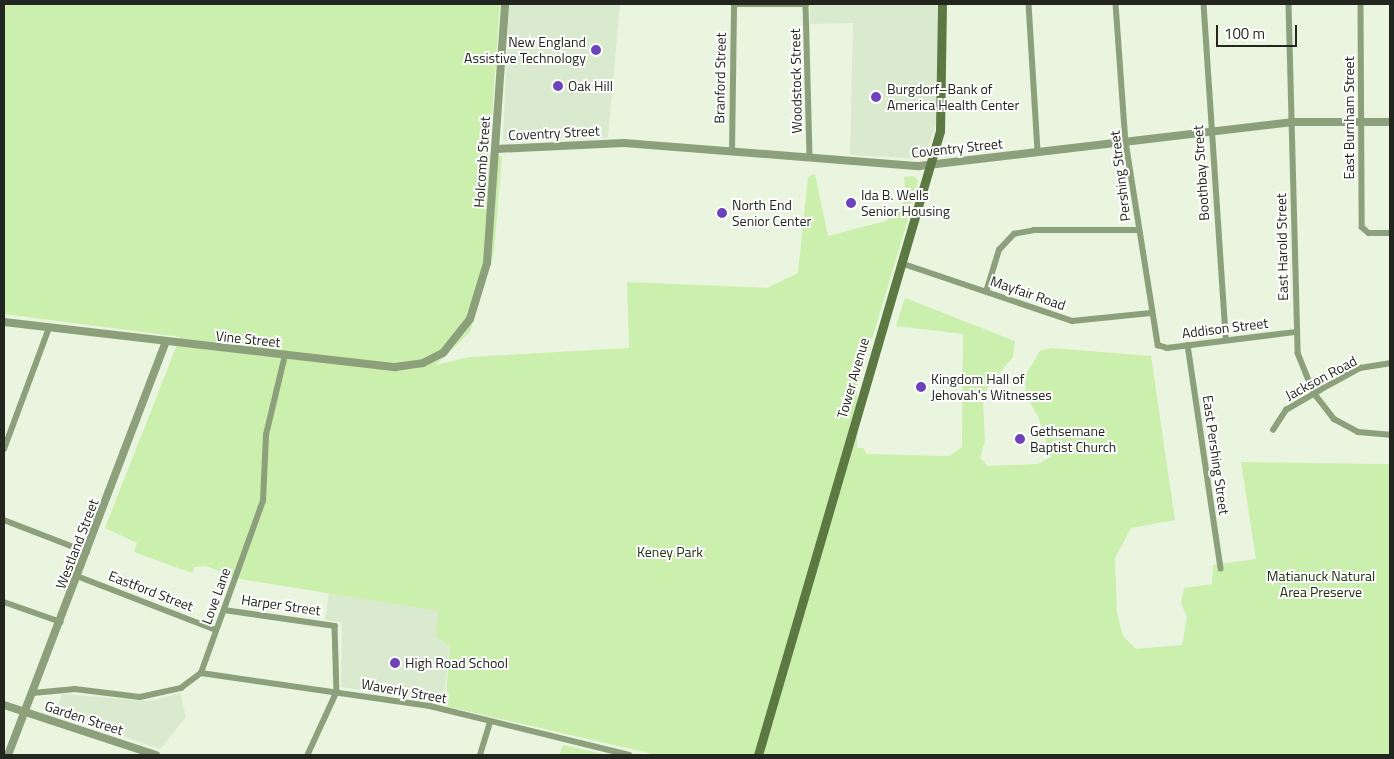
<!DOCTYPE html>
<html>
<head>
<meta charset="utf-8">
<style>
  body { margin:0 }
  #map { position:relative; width:1394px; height:759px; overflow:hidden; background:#e9f5df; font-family:"Titillium Web",sans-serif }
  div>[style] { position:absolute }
  .built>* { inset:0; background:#daeace }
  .green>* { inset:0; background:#cbefad }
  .minor>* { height:5.5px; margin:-2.75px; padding:0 2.75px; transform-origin:2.75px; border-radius:2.75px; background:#8ca07c }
  .tertiary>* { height:8px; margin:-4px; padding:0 4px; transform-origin:4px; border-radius:4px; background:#8ca07c }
  .secondary>* { height:9px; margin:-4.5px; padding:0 4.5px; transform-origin:4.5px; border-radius:4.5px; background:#5d7943 }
  .dots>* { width:14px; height:14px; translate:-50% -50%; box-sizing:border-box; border:2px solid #fff; border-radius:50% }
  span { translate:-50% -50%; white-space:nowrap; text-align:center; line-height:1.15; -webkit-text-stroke:4px #fff; paint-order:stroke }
  .poi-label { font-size:14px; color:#22261e }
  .right { translate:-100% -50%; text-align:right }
  .left { translate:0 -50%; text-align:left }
  .street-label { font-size:14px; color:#22261e }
  .park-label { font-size:14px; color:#20320e }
  .frame { position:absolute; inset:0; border:5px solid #22261e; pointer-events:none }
  .scale { position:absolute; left:1216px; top:25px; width:81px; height:22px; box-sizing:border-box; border:2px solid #22261e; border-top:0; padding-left:6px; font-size:15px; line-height:18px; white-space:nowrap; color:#22261e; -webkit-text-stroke:4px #fff; paint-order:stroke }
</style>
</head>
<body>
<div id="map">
  <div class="built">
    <i style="clip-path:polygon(509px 4px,620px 4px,608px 138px,503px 141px)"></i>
    <i style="clip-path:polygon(810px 4px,937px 4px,937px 121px,924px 159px,850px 155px,853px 23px,810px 24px)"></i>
    <i style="clip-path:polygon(329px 592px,440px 607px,451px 638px,443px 702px,341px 687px,342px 622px,325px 620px)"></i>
    <i style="clip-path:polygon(180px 693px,186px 717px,160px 749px,56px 713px,62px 694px,150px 701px)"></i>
  </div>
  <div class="green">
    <i style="clip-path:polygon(4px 4px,500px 4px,489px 156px,502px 156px,494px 252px,470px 332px,436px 365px,469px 357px,629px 348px,627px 282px,767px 288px,798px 273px,808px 177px,815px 174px,828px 236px,886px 221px,906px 199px,904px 177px,913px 176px,918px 180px,912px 206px,857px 389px,857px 448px,863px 448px,867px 454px,950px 456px,962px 447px,963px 334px,896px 326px,905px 298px,1015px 341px,1013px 357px,988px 387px,983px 399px,985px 441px,980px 458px,988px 466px,1038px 464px,1051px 457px,1038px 416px,1026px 396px,1025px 376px,1040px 351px,1051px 348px,1151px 356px,1175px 520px,1131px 528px,1115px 558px,1117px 613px,1123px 636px,1136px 649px,1182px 645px,1187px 617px,1181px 603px,1184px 588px,1212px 584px,1213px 565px,1256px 559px,1241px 462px,1390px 464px,1390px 755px,657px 755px,445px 706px,450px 646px,436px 636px,439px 611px,240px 579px,206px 566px,194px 567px,192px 573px,134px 552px,137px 543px,105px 528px,180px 337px,4px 314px)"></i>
    <i style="clip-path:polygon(563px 745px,607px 755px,559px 755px)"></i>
  </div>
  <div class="minor">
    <i style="left:734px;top:4px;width:72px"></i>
    <i style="left:806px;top:4px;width:154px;rotate:88.5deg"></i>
    <i style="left:1029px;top:4px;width:147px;rotate:86.5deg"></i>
    <i style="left:1116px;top:4px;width:138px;rotate:85.9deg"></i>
    <i style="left:1126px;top:142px;width:206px;rotate:81deg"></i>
    <i style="left:1158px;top:345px;width:9px;rotate:18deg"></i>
    <i style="left:1167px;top:348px;width:130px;rotate:-7.1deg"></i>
    <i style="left:1204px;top:4px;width:336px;rotate:86.2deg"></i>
    <i style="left:1289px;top:4px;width:349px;rotate:88.5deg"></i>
    <i style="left:1298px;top:353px;width:43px;rotate:68.2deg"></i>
    <i style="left:1314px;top:393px;width:33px;rotate:52deg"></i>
    <i style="left:1334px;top:419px;width:27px;rotate:28deg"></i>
    <i style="left:1358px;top:432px;width:32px;rotate:5deg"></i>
    <i style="left:1361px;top:4px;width:223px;rotate:89.7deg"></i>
    <i style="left:1362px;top:227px;width:9px;rotate:41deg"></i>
    <i style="left:1369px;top:233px;width:21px"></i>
    <i style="left:732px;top:152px;width:148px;rotate:-89.2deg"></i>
    <i style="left:901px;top:263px;width:181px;rotate:18.7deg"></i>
    <i style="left:1072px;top:321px;width:79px;rotate:-5.8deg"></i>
    <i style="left:986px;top:292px;width:44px;rotate:-72.8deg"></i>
    <i style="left:999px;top:250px;width:22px;rotate:-47deg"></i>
    <i style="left:1014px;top:234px;width:20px;rotate:-11deg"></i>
    <i style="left:1034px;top:230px;width:105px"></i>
    <i style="left:1188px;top:345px;width:226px;rotate:81.6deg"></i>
    <i style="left:1273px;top:430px;width:24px;rotate:-57deg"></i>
    <i style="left:1286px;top:410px;width:39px;rotate:-30deg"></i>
    <i style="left:1320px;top:390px;width:46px;rotate:-28.8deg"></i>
    <i style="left:1360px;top:368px;width:30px;rotate:-9deg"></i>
    <i style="left:4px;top:449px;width:129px;rotate:-69.6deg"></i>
    <i style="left:4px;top:520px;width:89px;rotate:21.1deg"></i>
    <i style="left:77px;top:576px;width:149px;rotate:21.2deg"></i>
    <i style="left:4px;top:602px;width:60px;rotate:19.3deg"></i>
    <i style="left:224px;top:610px;width:112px;rotate:8.2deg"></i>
    <i style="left:335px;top:626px;width:66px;rotate:88.3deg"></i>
    <i style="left:337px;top:692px;width:69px;rotate:114.7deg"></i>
    <i style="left:201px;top:673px;width:231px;rotate:8.2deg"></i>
    <i style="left:430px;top:706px;width:205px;rotate:13.8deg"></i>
    <i style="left:33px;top:693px;width:42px;rotate:-5.4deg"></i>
    <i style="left:75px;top:689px;width:65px;rotate:7deg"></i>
    <i style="left:140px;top:697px;width:42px;rotate:-12.4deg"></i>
    <i style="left:181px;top:688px;width:25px;rotate:-37deg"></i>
    <i style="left:201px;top:673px;width:183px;rotate:-70.2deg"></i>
    <i style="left:263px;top:501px;width:66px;rotate:-87.4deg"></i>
    <i style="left:266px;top:435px;width:82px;rotate:-76.6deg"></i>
    <i style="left:480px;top:755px;width:34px;rotate:-73deg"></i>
  </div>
  <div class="tertiary">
    <i style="left:496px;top:149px;width:128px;rotate:-2.7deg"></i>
    <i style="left:624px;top:143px;width:296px;rotate:4.5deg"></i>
    <i style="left:919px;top:166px;width:377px;rotate:-6.7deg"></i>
    <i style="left:1293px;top:122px;width:97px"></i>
    <i style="left:4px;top:322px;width:394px;rotate:6.6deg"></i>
    <i style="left:395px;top:367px;width:28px;rotate:-8deg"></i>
    <i style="left:423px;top:363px;width:22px;rotate:-27deg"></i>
    <i style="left:443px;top:353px;width:43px;rotate:-51.5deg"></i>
    <i style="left:470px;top:319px;width:59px;rotate:-73.1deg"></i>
    <i style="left:487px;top:263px;width:260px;rotate:-86deg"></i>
    <i style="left:4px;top:705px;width:160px;rotate:18.2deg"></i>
    <i style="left:8px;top:755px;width:442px;rotate:-69.1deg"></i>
  </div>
  <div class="secondary">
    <i style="left:758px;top:755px;width:650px;rotate:-73.74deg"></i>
    <i style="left:940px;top:131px;width:127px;rotate:-89.1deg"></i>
  </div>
  <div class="dots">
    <i style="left:596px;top:50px;background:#6e42ba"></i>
    <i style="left:558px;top:86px;background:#6e42ba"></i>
    <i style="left:876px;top:97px;background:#6e42ba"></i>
    <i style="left:851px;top:203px;background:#6e42ba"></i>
    <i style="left:722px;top:213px;background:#6e42ba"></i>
    <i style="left:921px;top:387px;background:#6e42ba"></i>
    <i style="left:1020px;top:439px;background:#6e42ba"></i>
    <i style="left:395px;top:663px;background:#6e42ba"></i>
  </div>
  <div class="poi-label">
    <span class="right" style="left:586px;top:50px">New England<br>Assistive Technology</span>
    <span class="left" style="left:568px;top:86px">Oak Hill</span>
    <span class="left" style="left:887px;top:97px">Burgdorf–Bank of<br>America Health Center</span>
    <span class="left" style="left:861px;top:203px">Ida B. Wells<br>Senior Housing</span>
    <span class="left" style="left:732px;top:213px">North End<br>Senior Center</span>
    <span class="left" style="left:931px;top:387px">Kingdom Hall of<br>Jehovah's Witnesses</span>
    <span class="left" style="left:1030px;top:439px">Gethsemane<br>Baptist Church</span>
    <span class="left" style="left:405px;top:663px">High Road School</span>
  </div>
  <div class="street-label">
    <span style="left:720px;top:78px;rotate:-89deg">Branford Street</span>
    <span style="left:796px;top:81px;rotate:-91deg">Woodstock Street</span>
    <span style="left:1349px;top:118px;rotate:-90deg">East Burnham Street</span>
    <span style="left:554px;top:133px;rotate:-3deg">Coventry Street</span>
    <span style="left:957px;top:148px;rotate:-6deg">Coventry Street</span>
    <span style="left:482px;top:162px;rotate:-86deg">Holcomb Street</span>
    <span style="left:1201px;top:173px;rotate:-94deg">Boothbay Street</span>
    <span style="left:1120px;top:176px;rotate:-97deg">Pershing Street</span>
    <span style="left:1282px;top:247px;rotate:-91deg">East Harold Street</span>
    <span style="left:1028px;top:293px;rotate:19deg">Mayfair Road</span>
    <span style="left:1225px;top:328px;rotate:-7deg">Addison Street</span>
    <span style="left:248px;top:339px;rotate:6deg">Vine Street</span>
    <span style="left:853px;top:378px;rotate:-74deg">Tower Avenue</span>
    <span style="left:1321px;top:378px;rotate:-28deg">Jackson Road</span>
    <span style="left:1216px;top:455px;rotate:82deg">East Pershing Street</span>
    <span style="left:77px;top:544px;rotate:-69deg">Westland Street</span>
    <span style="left:151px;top:591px;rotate:21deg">Eastford Street</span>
    <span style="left:216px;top:596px;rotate:-70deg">Love Lane</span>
    <span style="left:281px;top:605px;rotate:8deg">Harper Street</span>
    <span style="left:404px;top:691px;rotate:10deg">Waverly Street</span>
    <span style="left:84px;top:718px;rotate:18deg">Garden Street</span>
  </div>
  <div class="park-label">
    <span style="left:670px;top:552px">Keney Park</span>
    <span style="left:1321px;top:584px">Matianuck Natural<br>Area Preserve</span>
  </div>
  <div class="frame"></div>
  <div class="scale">100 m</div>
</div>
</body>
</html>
